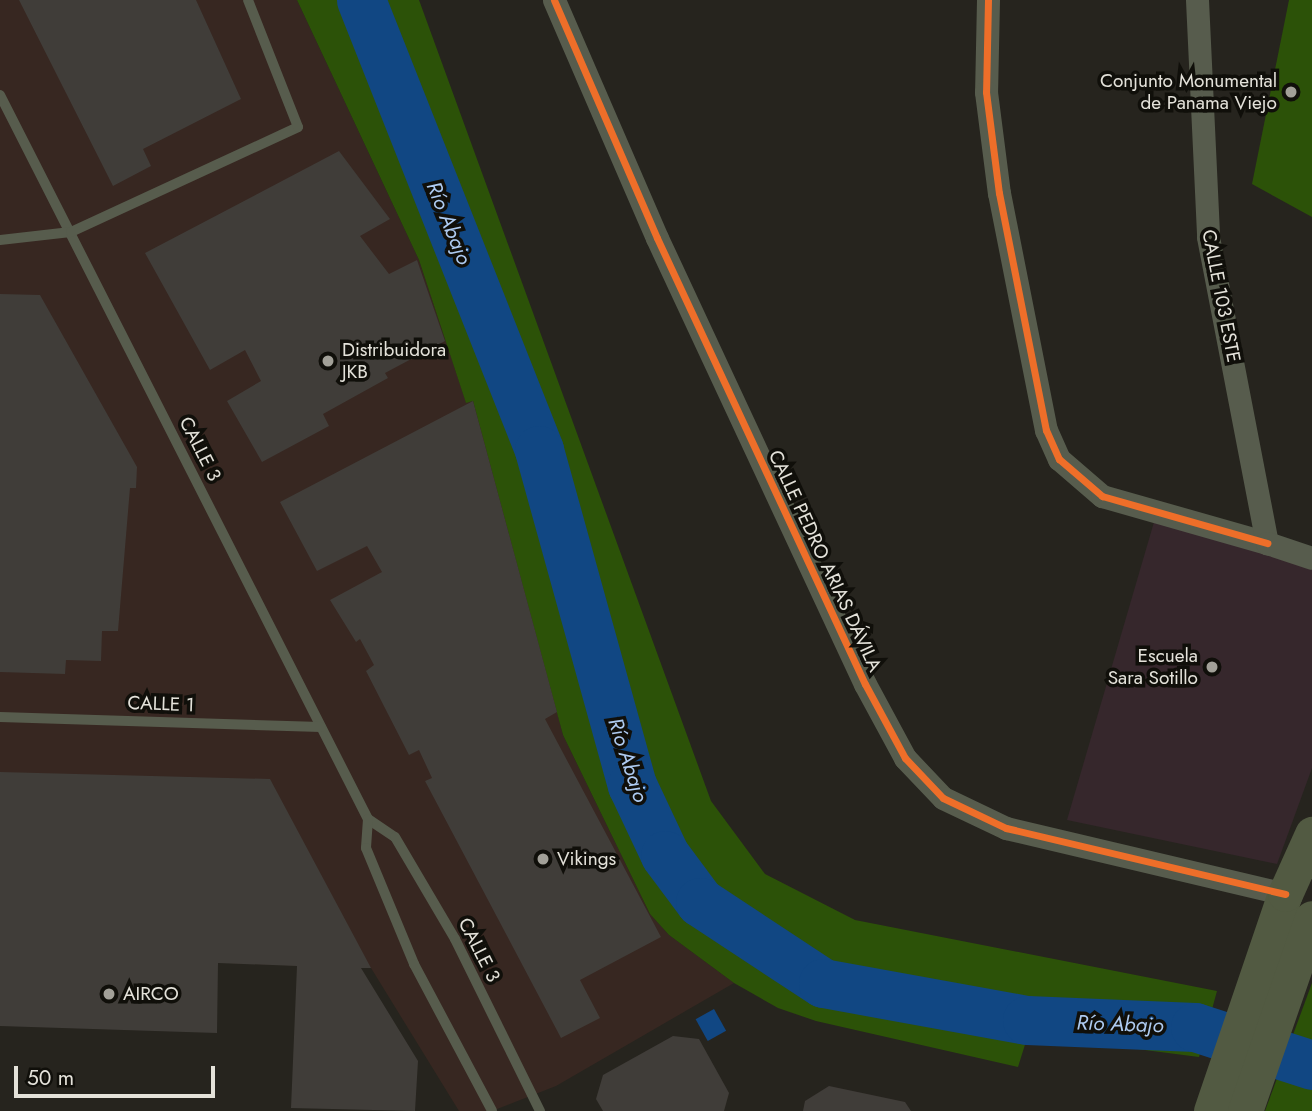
<!DOCTYPE html>
<html>
<head>
<meta charset="utf-8">
<style>
  body { margin:0 }
  #map { position:relative; width:1312px; height:1111px; overflow:hidden; background:#26241e; font-family:Jost,sans-serif }
  div>[style] { position:absolute }
  .industrial>* { inset:0; background:#372721 }
  .education>* { inset:0; background:#36272c }
  .green>* { inset:0; background:#2c5208 }
  .water>* { inset:0; background:#114783; transform-origin:0 0 }
  .river>* { height:49px; margin:-24.5px; padding:0 24.5px; transform-origin:24.5px; border-radius:24.5px; background:#114783 }
  .building>* { inset:0; background:#403d39 }
  .service>* { height:10px; margin:-5px; padding:0 5px; transform-origin:5px; border-radius:5px; background:#575c4d }
  .minor>* { height:23px; margin:-11.5px; padding:0 11.5px; transform-origin:11.5px; border-radius:11.5px; background:#575c4d }
  .primary>* { height:35px; margin:-17.5px; padding:0 17.5px; transform-origin:17.5px; border-radius:17.5px; background:#525a42 }
  .cycleway>* { height:7px; margin:-3.5px; padding:0 3.5px; transform-origin:3.5px; border-radius:3.5px; background:#ee6e29 }
  .dots>* { width:19px; height:19px; translate:-50% -50%; box-sizing:border-box; border:4px solid #100f0a; border-radius:50% }
  span { translate:-50% -50%; white-space:nowrap; text-align:center; line-height:1.15; -webkit-text-stroke:7px #100f0a; paint-order:stroke }
  .poi-label { font-size:19px; color:#e4e2da }
  .right { translate:-100% -50%; text-align:right }
  .left { translate:0 -50%; text-align:left }
  .street-label { font-size:19px; color:#e4e2da }
  .water-label { font-size:21px; color:#aecbf1; font-style:italic }
  .scale { position:absolute; left:14px; top:1066px; width:201px; height:32px; box-sizing:border-box; border:4px solid #e4e2da; border-top:0; padding-left:9px; font-size:21px; line-height:24px; white-space:nowrap; color:#e4e2da; -webkit-text-stroke:5px #100f0a; paint-order:stroke }
</style>
</head>
<body>
<div id="map">
  <div class="industrial">
    <i style="clip-path:polygon(0 0,297px 0,419px 260px,466px 402px,473px 401px,518px 559px,563px 735px,650px 914px,669px 935px,734px 983px,556px 1086px,492px 1111px,459px 1111px,371px 968px,0 955px)"></i>
  </div>
  <div class="education">
    <i style="clip-path:polygon(1154px 522px,1312px 566px,1312px 768px,1277px 864px,1067px 820px)"></i>
  </div>
  <div class="green">
    <i style="clip-path:polygon(297px 0,419px 0,711px 801px,765px 874px,855px 920px,1217px 991px,1199px 1057px,1028px 1035px,1018px 1067px,816px 1021px,778px 1008px,734px 983px,669px 935px,650px 914px,563px 735px,473px 401px,466px 403px,419px 260px)"></i>
    <i style="clip-path:polygon(1289px 0,1312px 0,1312px 217px,1252px 184px)"></i>
    <i style="clip-path:polygon(1312px 983px,1312px 1111px,1265px 1111px)"></i>
  </div>
  <div class="water">
    <i style="left:714px;top:1009px;width:25px;height:21px;rotate:61deg"></i>
  </div>
  <div class="river">
    <i style="left:361px;top:0;width:484px;rotate:68.4deg"></i>
    <i style="left:539px;top:450px;width:348px;rotate:74.5deg"></i>
    <i style="left:632px;top:785px;width:77px;rotate:64.8deg"></i>
    <i style="left:665px;top:855px;width:59px;rotate:53.3deg"></i>
    <i style="left:700px;top:902px;width:147px;rotate:33.4deg"></i>
    <i style="left:823px;top:983px;width:207px;rotate:10.3deg"></i>
    <i style="left:1027px;top:1020px;width:168px;rotate:2.4deg"></i>
    <i style="left:1195px;top:1027px;width:123px;rotate:18deg"></i>
  </div>
  <div class="building">
    <i style="clip-path:polygon(19px 0,196px 0,241px 99px,143px 149px,151px 166px,113px 186px)"></i>
    <i style="clip-path:polygon(339px 151px,390px 219px,360px 236px,389px 274px,417px 260px,445px 341px,385px 373px,388px 378px,323px 414px,329px 426px,262px 462px,227px 401px,261px 381px,245px 350px,210px 370px,145px 253px)"></i>
    <i style="clip-path:polygon(0 294px,40px 295px,137px 467px,136px 488px,130px 488px,118px 631px,102px 631px,101px 661px,66px 660px,65px 674px,0 672px)"></i>
    <i style="clip-path:polygon(473px 401px,557px 712px,545px 719px,661px 937px,580px 980px,600px 1018px,561px 1038px,425px 781px,432px 778px,419px 750px,409px 755px,366px 671px,374px 665px,360px 639px,356px 642px,330px 600px,382px 572px,367px 546px,317px 571px,280px 502px)"></i>
    <i style="clip-path:polygon(0 772px,270px 779px,371px 968px,361px 968px,418px 1061px,415px 1111px,291px 1108px,297px 966px,218px 963px,217px 1033px,0 1026px)"></i>
    <i style="clip-path:polygon(673px 1036px,699px 1039px,729px 1093px,724px 1111px,603px 1111px,596px 1099px,603px 1075px)"></i>
    <i style="clip-path:polygon(829px 1086px,905px 1102px,911px 1111px,803px 1111px,805px 1101px)"></i>
  </div>
  <div class="service">
    <i style="left:0;top:95px;width:812px;rotate:63.06deg"></i>
    <i style="left:368px;top:819px;width:32px;rotate:34deg"></i>
    <i style="left:395px;top:837px;width:118px;rotate:59.5deg"></i>
    <i style="left:455px;top:939px;width:192px;rotate:63.7deg"></i>
    <i style="left:0;top:240px;width:71px;rotate:-6.4deg"></i>
    <i style="left:71px;top:232px;width:250px;rotate:-24.8deg"></i>
    <i style="left:298px;top:127px;width:136px;rotate:-111.5deg"></i>
    <i style="left:0;top:717px;width:321px;rotate:1.8deg"></i>
    <i style="left:368px;top:819px;width:29px;rotate:94deg"></i>
    <i style="left:366px;top:848px;width:126px;rotate:67.5deg"></i>
    <i style="left:414px;top:964px;width:166px;rotate:62deg"></i>
  </div>
  <div class="minor">
    <i style="left:554px;top:0;width:259px;rotate:66.6deg"></i>
    <i style="left:657px;top:238px;width:492px;rotate:65deg"></i>
    <i style="left:865px;top:684px;width:84px;rotate:61.6deg"></i>
    <i style="left:905px;top:758px;width:55px;rotate:46.5deg"></i>
    <i style="left:943px;top:798px;width:70px;rotate:25.5deg"></i>
    <i style="left:1006px;top:828px;width:287px;rotate:13.3deg"></i>
    <i style="left:988px;top:0;width:92px;rotate:91.2deg"></i>
    <i style="left:986px;top:92px;width:102px;rotate:82.7deg"></i>
    <i style="left:999px;top:193px;width:242px;rotate:78.8deg"></i>
    <i style="left:1046px;top:430px;width:32px;rotate:66deg"></i>
    <i style="left:1059px;top:459px;width:57px;rotate:40.7deg"></i>
    <i style="left:1102px;top:496px;width:172px;rotate:15.9deg"></i>
    <i style="left:1197px;top:0;width:237px;rotate:87.3deg"></i>
    <i style="left:1208px;top:237px;width:312px;rotate:79.1deg"></i>
    <i style="left:1267px;top:543px;width:47px;rotate:18.4deg"></i>
  </div>
  <div class="primary">
    <i style="left:1211px;top:1111px;width:229px;rotate:-71.2deg"></i>
    <i style="left:1285px;top:894px;width:66px;rotate:-65.8deg"></i>
    <i style="left:1245px;top:1111px;width:204px;rotate:-70.9deg"></i>
  </div>
  <div class="cycleway">
    <i style="left:554px;top:0;width:259px;rotate:66.6deg"></i>
    <i style="left:657px;top:238px;width:492px;rotate:65deg"></i>
    <i style="left:865px;top:684px;width:84px;rotate:61.6deg"></i>
    <i style="left:905px;top:758px;width:55px;rotate:46.5deg"></i>
    <i style="left:943px;top:798px;width:70px;rotate:25.5deg"></i>
    <i style="left:1006px;top:828px;width:287px;rotate:13.3deg"></i>
    <i style="left:988px;top:0;width:92px;rotate:91.2deg"></i>
    <i style="left:986px;top:92px;width:102px;rotate:82.7deg"></i>
    <i style="left:999px;top:193px;width:242px;rotate:78.8deg"></i>
    <i style="left:1046px;top:430px;width:32px;rotate:66deg"></i>
    <i style="left:1059px;top:459px;width:57px;rotate:40.7deg"></i>
    <i style="left:1102px;top:496px;width:172px;rotate:15.9deg"></i>
  </div>
  <div class="dots">
    <i style="left:1291px;top:92px;background:#a2a098"></i>
    <i style="left:328px;top:361px;background:#a2a098"></i>
    <i style="left:1212px;top:667px;background:#a2a098"></i>
    <i style="left:543px;top:859px;background:#a2a098"></i>
    <i style="left:109px;top:994px;background:#a2a098"></i>
  </div>
  <div class="poi-label">
    <span class="right" style="left:1277px;top:92px">Conjunto Monumental<br>de Panama Viejo</span>
    <span class="left" style="left:342px;top:361px">Distribuidora<br>JKB</span>
    <span class="right" style="left:1198px;top:667px">Escuela<br>Sara Sotillo</span>
    <span class="left" style="left:557px;top:859px">Vikings</span>
    <span class="left" style="left:123px;top:994px">AIRCO</span>
  </div>
  <div class="street-label">
    <span style="left:1221px;top:296px;rotate:79deg">CALLE 103 ESTE</span>
    <span style="left:200px;top:449px;rotate:63deg">CALLE 3</span>
    <span style="left:825px;top:561px;rotate:65deg">CALLE PEDRO ARIAS DÁVILA</span>
    <span style="left:161px;top:704px;rotate:2deg">CALLE 1</span>
    <span style="left:479px;top:950px;rotate:63deg">CALLE 3</span>
  </div>
  <div class="water-label">
    <span style="left:449px;top:223px;rotate:68deg">Río Abajo</span>
    <span style="left:628px;top:760px;rotate:72deg">Río Abajo</span>
    <span style="left:1120px;top:1024px;rotate:2deg">Río Abajo</span>
  </div>
  <div class="scale">50 m</div>
</div>
</body>
</html>
